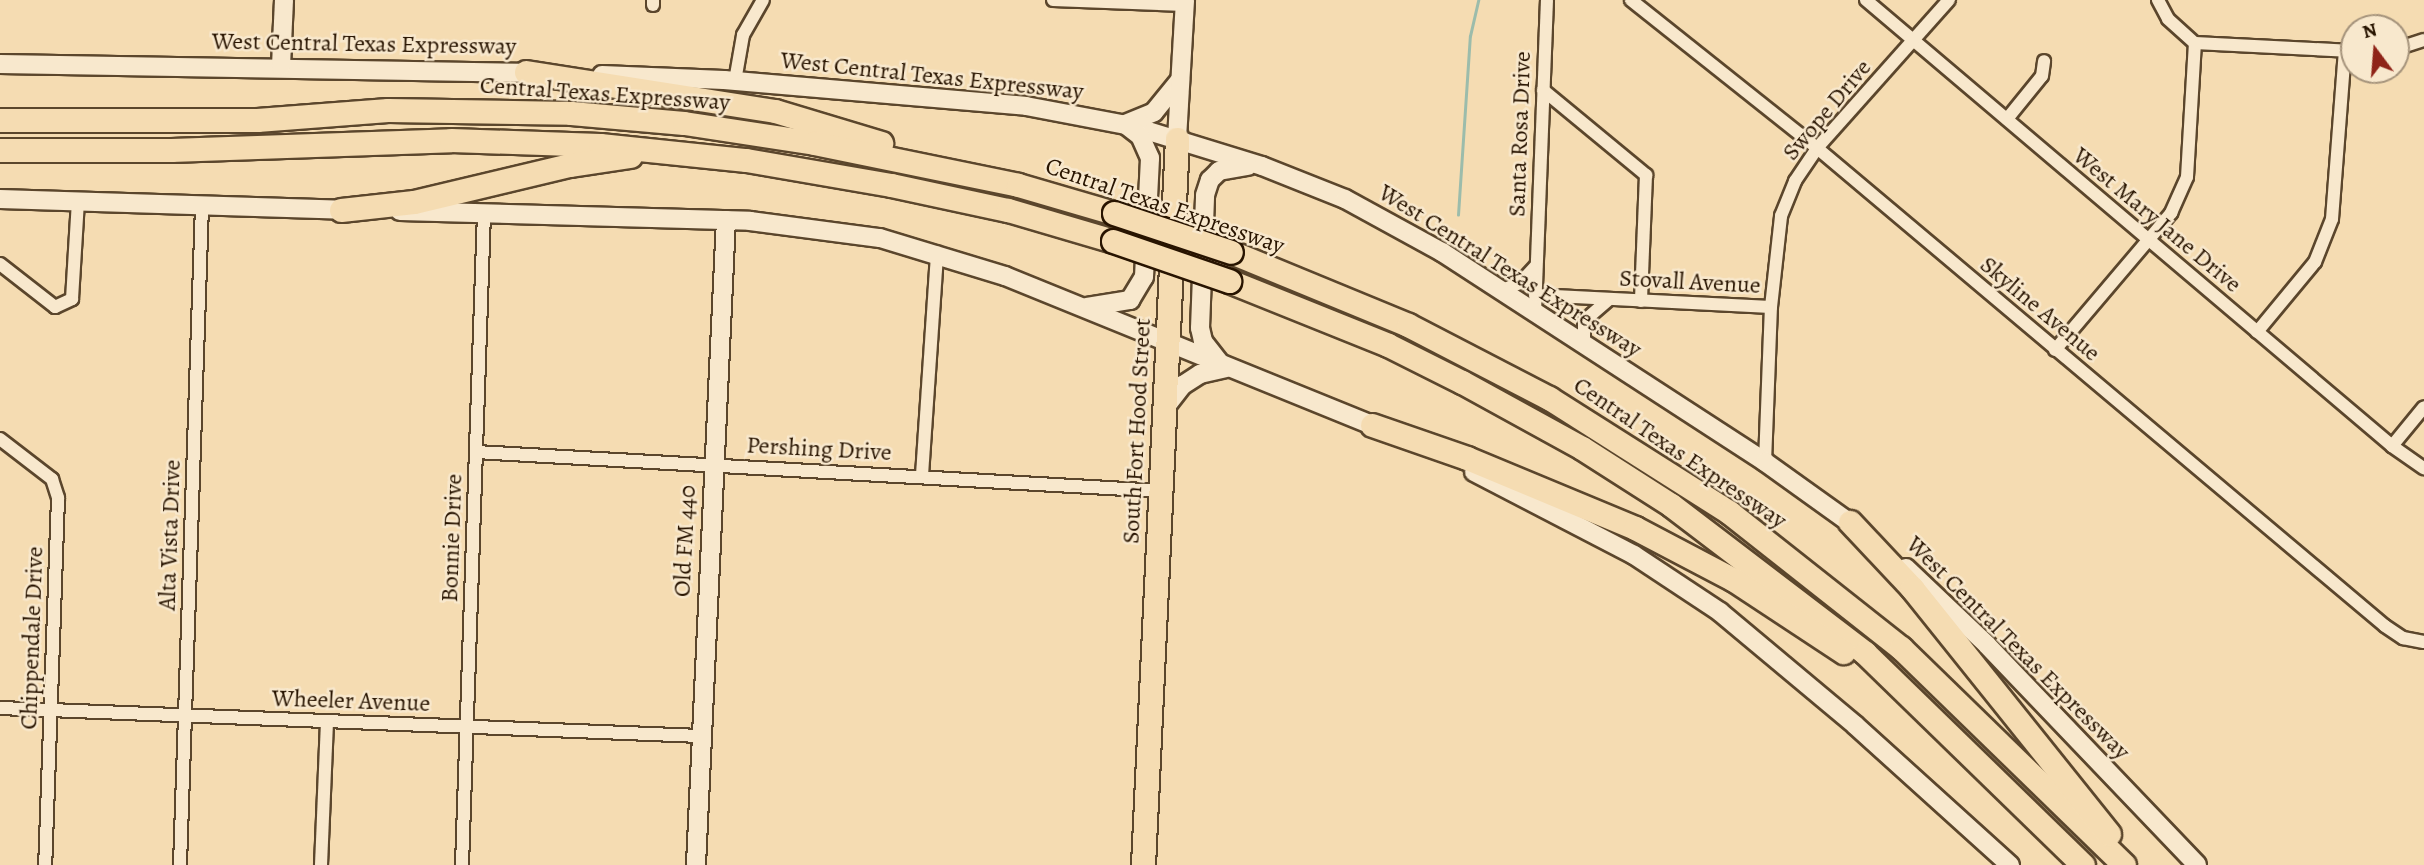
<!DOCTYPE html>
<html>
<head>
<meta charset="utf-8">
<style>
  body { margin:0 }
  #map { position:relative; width:2424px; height:865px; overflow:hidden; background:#f5dcb2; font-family:Alegreya,serif }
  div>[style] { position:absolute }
  .stream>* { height:2.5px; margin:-1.25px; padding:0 1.25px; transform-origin:1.25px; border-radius:1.25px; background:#9cbcab }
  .roads { filter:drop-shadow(2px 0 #5b462c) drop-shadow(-2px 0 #5b462c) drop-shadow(0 2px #5b462c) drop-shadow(0 -2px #5b462c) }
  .street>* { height:12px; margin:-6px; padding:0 6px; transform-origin:6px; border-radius:6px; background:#f8e8cd }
  .secondary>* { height:18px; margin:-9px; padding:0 9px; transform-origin:9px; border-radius:9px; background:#f8e8cd }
  .highway>* { height:23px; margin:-11.5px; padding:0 11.5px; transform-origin:11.5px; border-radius:11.5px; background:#f5dcb2 }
  .bridges { filter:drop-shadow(2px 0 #281400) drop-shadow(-2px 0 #281400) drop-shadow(0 2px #281400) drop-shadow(0 -2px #281400) }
  .highway-bridge>* { height:23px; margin:-11.5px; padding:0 11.5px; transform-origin:11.5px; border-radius:11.5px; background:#f5dcb2 }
  span { translate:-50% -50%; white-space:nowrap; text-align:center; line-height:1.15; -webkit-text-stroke:5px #f8e8cd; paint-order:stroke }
  .street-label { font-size:24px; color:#281400 }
  .north { position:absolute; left:2340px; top:14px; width:70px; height:70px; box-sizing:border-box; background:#f8e8cd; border:2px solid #a5937b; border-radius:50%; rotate:344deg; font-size:19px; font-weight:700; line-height:28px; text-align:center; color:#281400 }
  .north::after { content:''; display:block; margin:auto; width:24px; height:32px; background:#8f2418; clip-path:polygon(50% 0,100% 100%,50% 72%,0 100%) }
</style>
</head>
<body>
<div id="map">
  <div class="stream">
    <i style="left:1458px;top:215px;width:179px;rotate:-86.2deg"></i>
    <i style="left:1470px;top:36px;width:37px;rotate:-77deg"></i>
  </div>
  <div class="roads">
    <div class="street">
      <i style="left:1053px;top:0;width:132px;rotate:2.2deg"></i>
      <i style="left:1631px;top:0;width:238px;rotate:38.5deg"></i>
      <i style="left:1817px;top:148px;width:742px;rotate:40.08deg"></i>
      <i style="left:2385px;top:626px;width:22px;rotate:34deg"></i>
      <i style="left:2403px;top:638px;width:21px;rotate:11deg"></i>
      <i style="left:1866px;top:0;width:690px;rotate:40.29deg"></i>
      <i style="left:2392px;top:446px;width:39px;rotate:35deg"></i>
      <i style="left:2158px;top:0;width:21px;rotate:62deg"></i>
      <i style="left:2168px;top:19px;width:36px;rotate:42deg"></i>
      <i style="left:653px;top:5px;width:5px;rotate:-90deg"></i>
      <i style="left:2195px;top:43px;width:157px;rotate:2.9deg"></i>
      <i style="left:2396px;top:49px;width:29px;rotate:-18deg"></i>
      <i style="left:735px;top:81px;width:47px;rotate:-80.1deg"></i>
      <i style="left:743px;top:35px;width:40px;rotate:-60.3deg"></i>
      <i style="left:1543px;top:90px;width:134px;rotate:39.5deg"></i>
      <i style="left:1646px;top:175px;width:126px;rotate:92.3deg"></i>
      <i style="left:2007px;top:119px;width:55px;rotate:-50.9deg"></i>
      <i style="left:2042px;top:76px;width:15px;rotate:-82deg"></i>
      <i style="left:0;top:264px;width:70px;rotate:38deg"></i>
      <i style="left:55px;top:307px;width:19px;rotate:-25deg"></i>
      <i style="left:72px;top:299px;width:98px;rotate:-86.5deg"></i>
      <i style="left:1502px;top:290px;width:19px;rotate:-21deg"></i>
      <i style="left:1520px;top:283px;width:23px;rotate:-47deg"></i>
      <i style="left:1535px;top:295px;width:236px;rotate:2.9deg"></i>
      <i style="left:1535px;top:312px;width:312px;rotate:-87.8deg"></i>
      <i style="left:2257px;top:332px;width:91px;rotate:-50.4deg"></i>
      <i style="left:2315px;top:262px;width:46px;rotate:-68.4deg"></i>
      <i style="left:2332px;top:219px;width:169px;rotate:-85.6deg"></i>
      <i style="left:1584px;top:342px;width:21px;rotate:-90deg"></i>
      <i style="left:1584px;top:321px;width:33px;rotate:-41deg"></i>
      <i style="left:2055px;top:350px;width:180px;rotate:-49.7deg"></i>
      <i style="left:2171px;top:213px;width:39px;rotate:-66deg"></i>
      <i style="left:2187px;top:177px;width:134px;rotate:-86.6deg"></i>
      <i style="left:0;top:439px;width:66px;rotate:37.6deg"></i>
      <i style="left:52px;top:479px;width:20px;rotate:72deg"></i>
      <i style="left:58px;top:498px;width:367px;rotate:92deg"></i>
      <i style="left:2392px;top:446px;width:50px;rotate:-50.6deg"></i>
      <i style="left:476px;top:452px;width:685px;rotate:3.26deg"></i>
      <i style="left:1765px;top:462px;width:155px;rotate:-87.8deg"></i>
      <i style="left:1771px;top:307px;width:92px;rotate:-83.7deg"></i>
      <i style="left:1781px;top:216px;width:38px;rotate:-68deg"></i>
      <i style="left:1795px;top:181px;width:40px;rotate:-56deg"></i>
      <i style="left:1817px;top:148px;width:198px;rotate:-48.3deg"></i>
      <i style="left:922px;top:475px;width:223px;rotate:-86.1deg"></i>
      <i style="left:0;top:708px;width:702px;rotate:2.29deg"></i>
      <i style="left:180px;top:865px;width:659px;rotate:-88.09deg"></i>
      <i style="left:321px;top:865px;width:143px;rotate:-87.6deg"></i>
      <i style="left:462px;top:865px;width:652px;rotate:-88.07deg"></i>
    </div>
    <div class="secondary">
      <i style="left:0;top:64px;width:539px;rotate:0.96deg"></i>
      <i style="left:281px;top:66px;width:66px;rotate:-87.4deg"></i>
      <i style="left:602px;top:75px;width:122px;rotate:2.3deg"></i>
      <i style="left:724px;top:80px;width:303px;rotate:4.9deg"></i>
      <i style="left:1026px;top:106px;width:108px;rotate:10.7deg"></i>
      <i style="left:1132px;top:126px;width:136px;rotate:17.1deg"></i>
      <i style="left:1262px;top:166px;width:89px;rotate:21.7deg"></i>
      <i style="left:1345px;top:199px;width:111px;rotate:28.7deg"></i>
      <i style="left:1442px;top:252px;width:385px;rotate:33deg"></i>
      <i style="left:1765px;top:462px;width:117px;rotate:35.6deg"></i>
      <i style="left:1125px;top:124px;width:31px;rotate:-22deg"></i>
      <i style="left:1154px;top:112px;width:41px;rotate:-50.9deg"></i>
      <i style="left:1177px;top:139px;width:139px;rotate:-86.7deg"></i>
      <i style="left:0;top:199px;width:351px;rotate:1.8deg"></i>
      <i style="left:400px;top:211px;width:350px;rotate:1.6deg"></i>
      <i style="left:750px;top:221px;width:131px;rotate:7.5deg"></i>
      <i style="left:880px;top:238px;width:131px;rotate:16.9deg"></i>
      <i style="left:1005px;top:276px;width:407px;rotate:22.1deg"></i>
      <i style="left:1087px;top:307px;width:44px;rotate:-9.2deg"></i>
      <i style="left:1130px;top:300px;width:27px;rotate:-59deg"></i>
      <i style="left:1144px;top:277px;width:119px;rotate:-87.1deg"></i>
      <i style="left:1150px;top:158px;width:24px;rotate:-114deg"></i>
      <i style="left:1140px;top:136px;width:16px;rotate:-142deg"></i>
      <i style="left:1220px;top:363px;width:28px;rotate:-128deg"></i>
      <i style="left:1203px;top:341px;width:13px;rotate:-103deg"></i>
      <i style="left:1200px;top:328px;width:133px;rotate:-87.8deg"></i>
      <i style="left:1205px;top:195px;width:16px;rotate:-72deg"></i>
      <i style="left:1210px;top:180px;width:13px;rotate:-45deg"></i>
      <i style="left:1219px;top:171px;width:29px;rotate:-10deg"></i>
      <i style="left:1164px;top:409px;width:31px;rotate:-52deg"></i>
      <i style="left:1183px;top:385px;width:20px;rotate:-33deg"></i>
      <i style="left:1200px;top:374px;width:26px;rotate:-13deg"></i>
      <i style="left:1474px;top:472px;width:180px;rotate:27.4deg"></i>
      <i style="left:1634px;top:555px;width:103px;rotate:33.5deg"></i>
      <i style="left:1720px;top:612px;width:176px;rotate:39.9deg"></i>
      <i style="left:1855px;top:725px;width:209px;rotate:42.1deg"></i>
      <i style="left:1906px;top:568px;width:112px;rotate:43.5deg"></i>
      <i style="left:1987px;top:645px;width:304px;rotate:46.3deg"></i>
      <i style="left:696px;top:865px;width:646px;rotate:-87.34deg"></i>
    </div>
    <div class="highway">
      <i style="left:526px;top:72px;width:252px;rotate:8.9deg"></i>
      <i style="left:775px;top:111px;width:111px;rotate:16.8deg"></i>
      <i style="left:0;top:120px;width:257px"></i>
      <i style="left:257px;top:120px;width:131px;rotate:-4.4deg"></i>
      <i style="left:388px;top:110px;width:183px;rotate:0.9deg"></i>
      <i style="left:571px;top:113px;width:113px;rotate:5.1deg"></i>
      <i style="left:684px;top:123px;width:132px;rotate:8.7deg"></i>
      <i style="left:814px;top:143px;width:208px;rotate:11.6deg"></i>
      <i style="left:1018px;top:185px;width:100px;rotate:16.3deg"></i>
      <i style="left:0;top:150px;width:171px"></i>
      <i style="left:171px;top:150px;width:280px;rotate:-2deg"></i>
      <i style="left:451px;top:140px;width:149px;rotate:1.9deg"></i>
      <i style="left:600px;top:145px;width:147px;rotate:5.9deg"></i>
      <i style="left:746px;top:160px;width:147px;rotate:9.8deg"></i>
      <i style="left:891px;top:185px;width:120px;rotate:12.1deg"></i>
      <i style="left:1008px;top:210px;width:109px;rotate:16.4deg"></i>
      <i style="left:341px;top:210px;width:73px;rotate:-6.3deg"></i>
      <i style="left:414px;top:202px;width:159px;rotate:-13.4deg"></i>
      <i style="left:569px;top:165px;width:62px;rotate:-8.4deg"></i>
      <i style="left:1231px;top:252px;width:191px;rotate:22.4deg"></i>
      <i style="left:1408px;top:325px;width:159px;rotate:27.4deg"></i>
      <i style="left:1549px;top:398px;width:214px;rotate:32.4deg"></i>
      <i style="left:1730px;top:513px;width:218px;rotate:38.3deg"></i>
      <i style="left:1901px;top:648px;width:311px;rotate:44.2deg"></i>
      <i style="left:1229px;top:281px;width:171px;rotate:21.9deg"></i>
      <i style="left:1388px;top:345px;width:83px;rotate:26.6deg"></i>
      <i style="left:1462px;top:382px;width:137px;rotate:28.8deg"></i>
      <i style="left:1582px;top:448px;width:106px;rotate:32.6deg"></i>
      <i style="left:1671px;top:505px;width:244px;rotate:37.3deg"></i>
      <i style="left:1865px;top:653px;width:304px;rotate:44.2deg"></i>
      <i style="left:1372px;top:425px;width:101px;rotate:19.2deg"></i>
      <i style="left:1467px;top:458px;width:182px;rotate:22.6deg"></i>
      <i style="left:1635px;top:528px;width:112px;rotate:27.7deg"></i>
      <i style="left:1734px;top:580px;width:131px;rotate:33.4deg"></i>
      <i style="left:1850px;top:522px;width:91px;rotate:46.8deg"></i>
      <i style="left:1912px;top:588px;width:315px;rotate:51.3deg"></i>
      <i style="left:1143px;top:865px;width:727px;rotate:-87.32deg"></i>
    </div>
  </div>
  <div class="bridges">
    <div class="highway-bridge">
      <i style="left:1114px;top:213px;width:123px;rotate:18.4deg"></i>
      <i style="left:1113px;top:241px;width:123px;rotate:19deg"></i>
    </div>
  </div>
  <div class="street-label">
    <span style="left:364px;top:44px;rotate:1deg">West Central Texas Expressway</span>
    <span style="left:932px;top:76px;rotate:6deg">West Central Texas Expressway</span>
    <span style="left:605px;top:94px;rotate:4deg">Central Texas Expressway</span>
    <span style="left:1827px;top:110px;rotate:-50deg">Swope Drive</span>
    <span style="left:1520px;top:134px;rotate:-88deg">Santa Rosa Drive</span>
    <span style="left:1165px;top:206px;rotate:19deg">Central Texas Expressway</span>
    <span style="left:2157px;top:220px;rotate:40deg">West Mary Jane Drive</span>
    <span style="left:1510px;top:271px;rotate:32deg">West Central Texas Expressway</span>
    <span style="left:1690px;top:282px;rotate:3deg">Stovall Avenue</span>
    <span style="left:2040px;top:309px;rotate:40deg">Skyline Avenue</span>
    <span style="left:1137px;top:431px;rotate:-87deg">South Fort Hood Street</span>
    <span style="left:819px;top:449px;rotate:3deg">Pershing Drive</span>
    <span style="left:1680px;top:453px;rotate:34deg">Central Texas Expressway</span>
    <span style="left:170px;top:535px;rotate:-88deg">Alta Vista Drive</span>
    <span style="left:452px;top:538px;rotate:-88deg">Bonnie Drive</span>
    <span style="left:685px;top:541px;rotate:-87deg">Old FM 440</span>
    <span style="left:32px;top:638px;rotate:-88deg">Chippendale Drive</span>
    <span style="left:2018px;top:648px;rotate:45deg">West Central Texas Expressway</span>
    <span style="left:351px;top:701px;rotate:2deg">Wheeler Avenue</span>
  </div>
  <div class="north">N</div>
</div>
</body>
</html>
